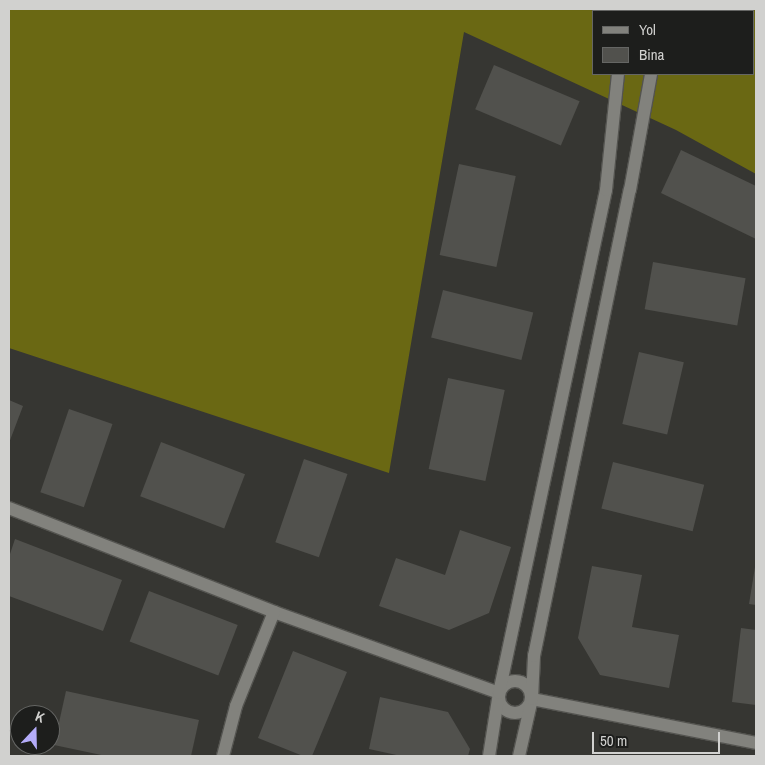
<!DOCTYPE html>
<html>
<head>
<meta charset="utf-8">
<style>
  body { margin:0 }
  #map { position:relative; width:765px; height:765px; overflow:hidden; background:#363632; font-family:"Archivo Narrow",sans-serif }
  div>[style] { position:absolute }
  .forest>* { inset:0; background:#6a6813 }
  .building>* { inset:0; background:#51514d; transform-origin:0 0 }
  .roads { filter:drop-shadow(1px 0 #545450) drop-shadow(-1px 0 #545450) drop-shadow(0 1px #545450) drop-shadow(0 -1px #545450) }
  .minor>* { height:12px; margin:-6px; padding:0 6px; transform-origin:6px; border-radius:6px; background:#82827d }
  .minor>.ring { margin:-6px; padding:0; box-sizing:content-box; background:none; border:12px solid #82827d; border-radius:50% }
  span { translate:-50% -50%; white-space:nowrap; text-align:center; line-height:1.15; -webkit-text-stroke:4px #1d1e1c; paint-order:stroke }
  .frame { position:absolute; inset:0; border:10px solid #d1d1cf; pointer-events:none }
  .legend { position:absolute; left:592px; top:10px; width:162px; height:65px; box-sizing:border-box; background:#1d1e1c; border:1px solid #656664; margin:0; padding:6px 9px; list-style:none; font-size:15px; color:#d1d1cf }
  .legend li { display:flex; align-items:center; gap:10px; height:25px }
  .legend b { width:25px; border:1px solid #656664 }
  .north { position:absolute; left:10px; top:705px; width:50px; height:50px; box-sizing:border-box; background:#1d1e1c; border:1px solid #656664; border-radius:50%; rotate:21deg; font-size:14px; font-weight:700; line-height:20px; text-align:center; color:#d1d1cf }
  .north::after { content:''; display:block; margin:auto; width:18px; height:22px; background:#b4acf9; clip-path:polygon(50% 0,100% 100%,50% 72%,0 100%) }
  .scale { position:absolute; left:592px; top:732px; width:128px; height:22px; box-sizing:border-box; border:2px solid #d1d1cf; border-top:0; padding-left:6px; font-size:15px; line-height:18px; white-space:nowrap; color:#d1d1cf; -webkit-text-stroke:4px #1d1e1c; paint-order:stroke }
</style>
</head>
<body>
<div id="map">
  <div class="forest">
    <i style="clip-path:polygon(evenodd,9px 9px,756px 9px,756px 174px,676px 130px,464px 32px,389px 473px,9px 348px,9px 9px,594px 11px,754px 11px,754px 74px,594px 74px,594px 11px)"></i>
  </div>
  <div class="building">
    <i style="left:494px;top:65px;width:93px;height:48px;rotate:23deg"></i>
    <i style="clip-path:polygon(681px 150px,756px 186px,756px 239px,661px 193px)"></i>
    <i style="left:459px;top:164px;width:58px;height:93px;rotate:12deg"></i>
    <i style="left:653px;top:262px;width:94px;height:48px;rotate:10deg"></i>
    <i style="left:443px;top:290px;width:93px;height:49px;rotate:14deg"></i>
    <i style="left:639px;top:352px;width:46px;height:74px;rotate:13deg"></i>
    <i style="left:448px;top:378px;width:58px;height:93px;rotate:12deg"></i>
    <i style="clip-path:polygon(9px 400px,23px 406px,9px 443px)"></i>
    <i style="left:69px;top:409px;width:46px;height:88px;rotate:19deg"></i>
    <i style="left:161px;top:442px;width:90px;height:58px;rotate:21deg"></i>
    <i style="left:304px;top:459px;width:46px;height:88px;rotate:19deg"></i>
    <i style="left:613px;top:462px;width:94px;height:48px;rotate:14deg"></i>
    <i style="clip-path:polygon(460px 530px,511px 547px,489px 613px,449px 630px,379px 606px,396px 558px,445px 575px)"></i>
    <i style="clip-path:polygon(15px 539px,122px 580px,103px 631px,9px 596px,9px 557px)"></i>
    <i style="clip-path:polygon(592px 566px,642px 575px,632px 627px,679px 635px,669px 688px,600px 675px,578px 638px)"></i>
    <i style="clip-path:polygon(755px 567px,756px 567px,756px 605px,749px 604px)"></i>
    <i style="left:149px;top:591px;width:95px;height:54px;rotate:21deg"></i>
    <i style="clip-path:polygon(741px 628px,756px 630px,756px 705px,732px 702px)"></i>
    <i style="clip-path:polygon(293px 651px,347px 672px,312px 756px,303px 756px,258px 738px)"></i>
    <i style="clip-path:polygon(66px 691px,199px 720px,191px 756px,106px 756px,54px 745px)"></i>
    <i style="clip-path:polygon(380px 697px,448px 712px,470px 749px,468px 756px,401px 756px,369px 749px)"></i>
  </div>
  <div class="roads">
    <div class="minor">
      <i style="left:9px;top:508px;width:285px;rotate:21.4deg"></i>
      <i style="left:274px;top:612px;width:239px;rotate:19.8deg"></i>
      <i class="ring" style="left:499px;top:681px;width:20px;height:20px"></i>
      <i style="left:532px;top:699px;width:228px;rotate:11.1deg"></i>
      <i style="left:223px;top:756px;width:52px;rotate:-75.4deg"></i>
      <i style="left:236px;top:706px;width:101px;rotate:-68deg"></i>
      <i style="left:489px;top:756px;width:64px;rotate:-81deg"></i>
      <i style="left:499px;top:693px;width:514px;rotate:-77.99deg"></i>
      <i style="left:606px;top:190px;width:117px;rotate:-84.1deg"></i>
      <i style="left:519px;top:756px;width:58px;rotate:-77.2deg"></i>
      <i style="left:532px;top:699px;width:43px;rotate:-87.3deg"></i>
      <i style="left:534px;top:656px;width:476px;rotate:-78.4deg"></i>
      <i style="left:630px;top:190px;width:118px;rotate:-79.7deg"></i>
    </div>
  </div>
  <div class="frame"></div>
  <ul class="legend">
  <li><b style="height:6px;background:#82827d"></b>Yol</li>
  <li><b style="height:14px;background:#51514d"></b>Bina</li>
  </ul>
  <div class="north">K</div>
  <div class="scale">50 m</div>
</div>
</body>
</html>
